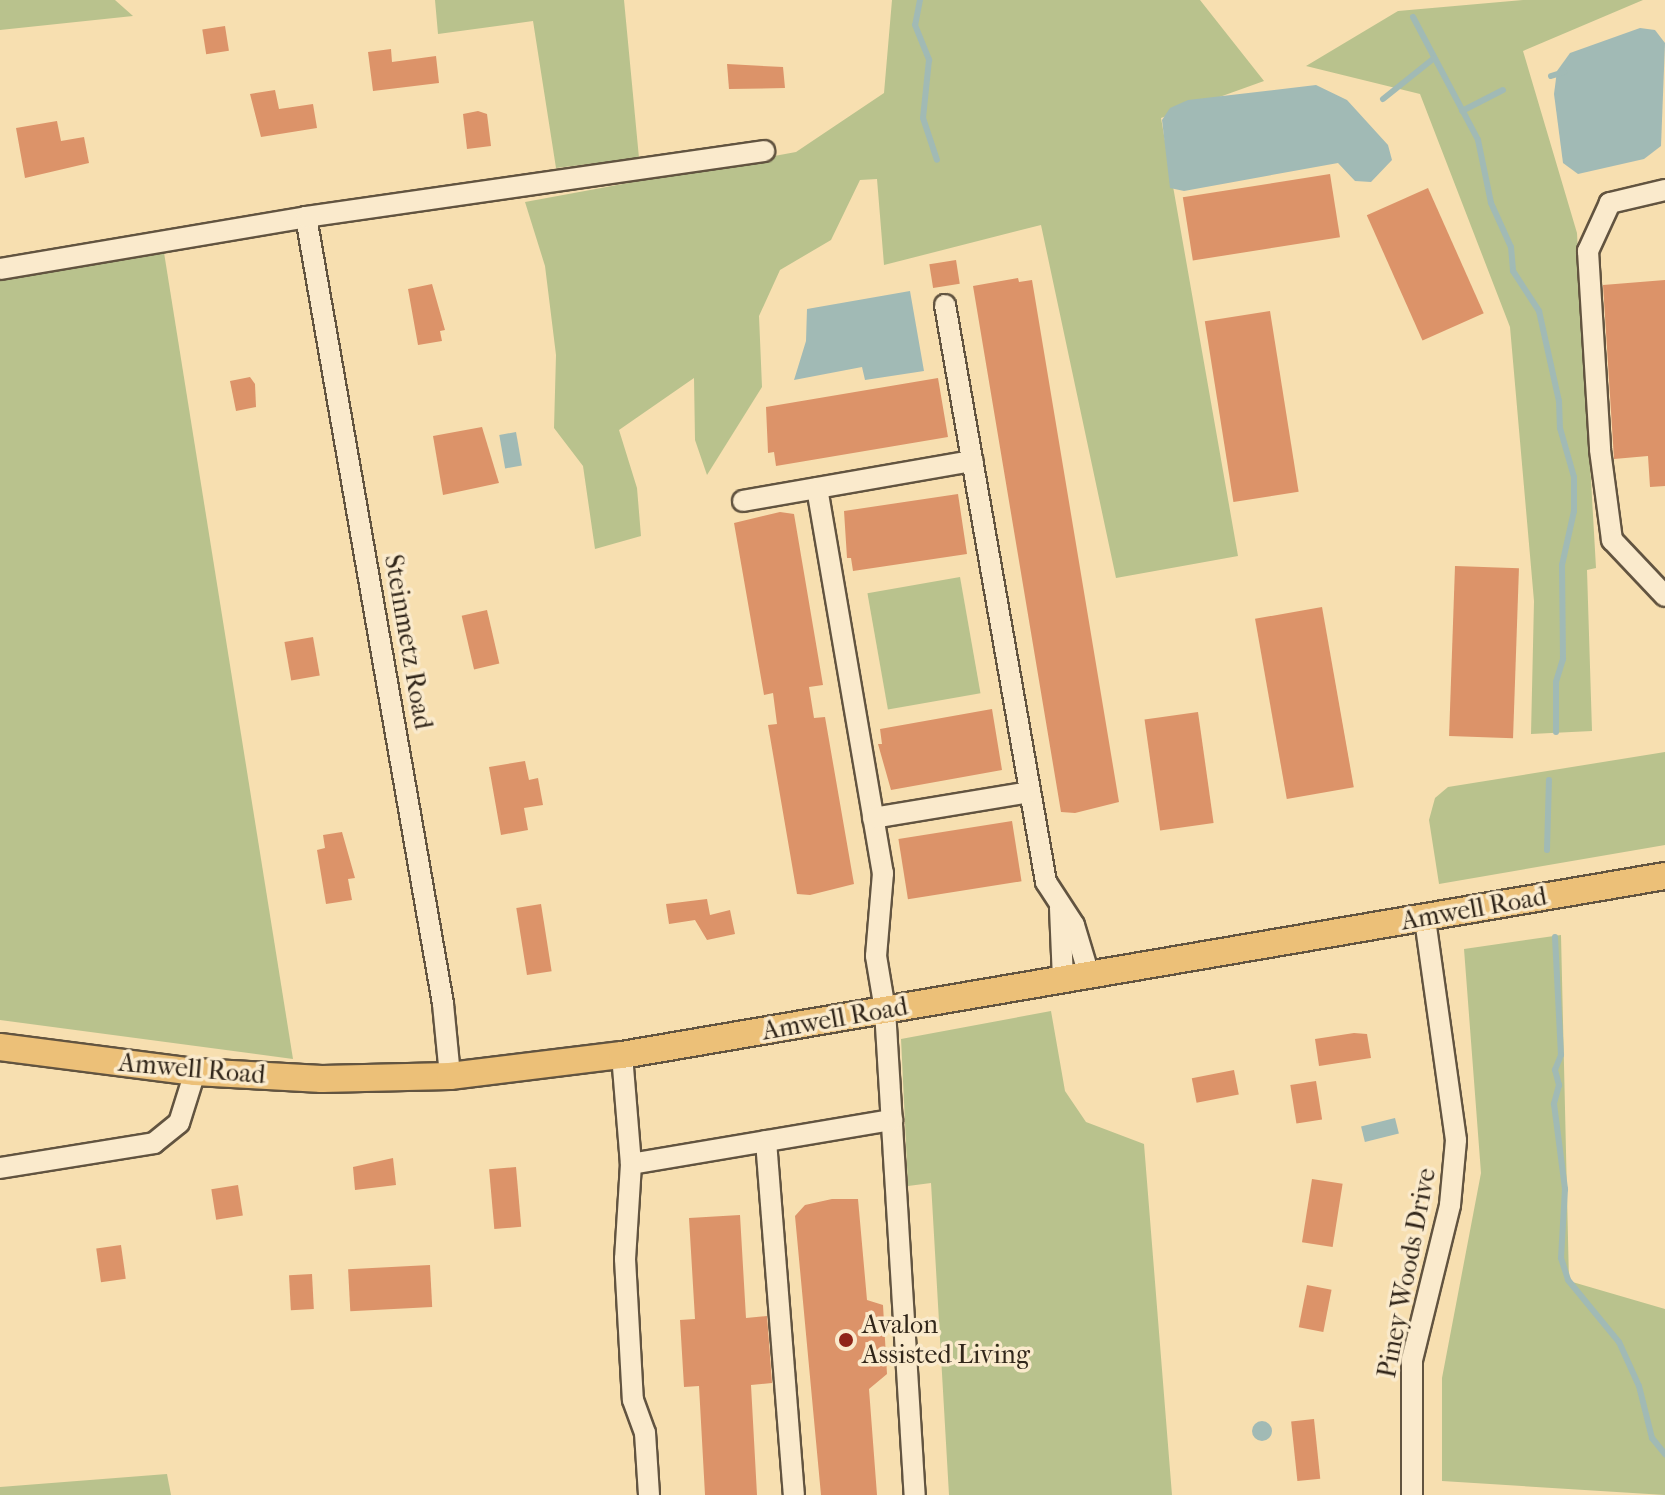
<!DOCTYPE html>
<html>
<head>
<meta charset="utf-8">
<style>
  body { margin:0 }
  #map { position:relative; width:1665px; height:1495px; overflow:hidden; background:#f7dfb0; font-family:"IM FELL French Canon",serif }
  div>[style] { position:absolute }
  .green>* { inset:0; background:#b9c28d; transform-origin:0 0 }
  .water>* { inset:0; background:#a1bab5; transform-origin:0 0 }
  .round { border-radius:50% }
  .stream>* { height:6px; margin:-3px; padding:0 3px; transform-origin:3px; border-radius:3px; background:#a1bab5 }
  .building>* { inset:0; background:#dc9369; transform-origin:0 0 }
  .roads { filter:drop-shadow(2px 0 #625440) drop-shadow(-2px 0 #625440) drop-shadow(0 2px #625440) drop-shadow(0 -2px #625440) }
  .minor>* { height:20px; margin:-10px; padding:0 10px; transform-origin:10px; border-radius:10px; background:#faeacc }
  .major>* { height:26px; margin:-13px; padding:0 13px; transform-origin:13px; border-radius:13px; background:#ecc078 }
  .dots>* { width:22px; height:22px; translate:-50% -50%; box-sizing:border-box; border:4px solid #faeacc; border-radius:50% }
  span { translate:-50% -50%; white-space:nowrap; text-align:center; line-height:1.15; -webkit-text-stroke:7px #faeacc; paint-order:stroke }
  .street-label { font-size:26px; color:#31261a }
  .poi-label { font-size:26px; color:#31261a }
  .left { translate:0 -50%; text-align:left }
</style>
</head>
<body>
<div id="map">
  <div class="green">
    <i style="clip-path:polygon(0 0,115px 0,133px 16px,0 30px)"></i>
    <i style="clip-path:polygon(435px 0,624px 0,639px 158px,556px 168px,533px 21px,438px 34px)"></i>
    <i style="clip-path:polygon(892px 0,1200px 0,1264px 81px,1161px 118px,1238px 556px,1116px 578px,1041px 225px,884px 265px,877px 179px,860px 180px,831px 240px,780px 270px,759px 316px,762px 387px,707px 475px,695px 440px,694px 378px,619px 430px,637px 488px,641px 536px,595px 549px,583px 466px,554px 428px,556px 355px,545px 266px,525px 202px,796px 152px,884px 93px)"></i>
    <i style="clip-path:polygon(1523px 0,1643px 0,1523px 51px,1577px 233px,1596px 568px,1587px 570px,1592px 731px,1531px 734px,1534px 601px,1510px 327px,1420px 94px,1306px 66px,1398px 11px)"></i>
    <i style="clip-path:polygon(162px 240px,293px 1059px,0 1020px,0 269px)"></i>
    <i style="left:960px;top:577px;width:118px;height:94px;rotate:80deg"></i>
    <i style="clip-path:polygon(1665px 752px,1665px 845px,1439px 884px,1429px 820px,1435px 798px,1448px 787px)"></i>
    <i style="clip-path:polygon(1561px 935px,1569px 1281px,1665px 1309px,1665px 1495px,1442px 1481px,1442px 1378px,1481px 1173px,1464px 949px)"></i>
    <i style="clip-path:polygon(1051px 1011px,1065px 1091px,1086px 1122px,1144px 1144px,1172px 1495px,949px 1495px,931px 1183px,908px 1186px,901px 1039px)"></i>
    <i style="clip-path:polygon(167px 1474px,171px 1495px,0 1495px,0 1487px)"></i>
  </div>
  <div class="water">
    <i style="clip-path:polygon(1640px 28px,1655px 30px,1665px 43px,1661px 146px,1644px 159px,1578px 174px,1563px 163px,1554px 94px,1557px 71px,1570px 53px)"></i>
    <i style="clip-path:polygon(1316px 85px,1347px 100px,1388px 145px,1392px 160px,1371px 182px,1355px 181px,1338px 163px,1184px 191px,1170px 188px,1162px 120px,1170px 108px,1188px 100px)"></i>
    <i style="clip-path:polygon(910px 291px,924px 371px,865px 380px,862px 367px,794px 380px,806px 341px,807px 309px)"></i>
    <i style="left:516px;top:432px;width:34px;height:17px;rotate:80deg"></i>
    <i style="left:1395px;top:1118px;width:16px;height:35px;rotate:76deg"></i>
    <i class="round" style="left:1252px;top:1421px;width:20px;height:20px"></i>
  </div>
  <div class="stream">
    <i style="left:920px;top:0;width:25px;rotate:101deg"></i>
    <i style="left:915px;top:25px;width:38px;rotate:68deg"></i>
    <i style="left:929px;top:60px;width:58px;rotate:95.9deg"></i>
    <i style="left:923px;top:118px;width:44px;rotate:71.6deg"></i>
    <i style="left:1413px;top:17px;width:139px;rotate:62.1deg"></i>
    <i style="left:1478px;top:140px;width:64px;rotate:78.3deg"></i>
    <i style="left:1491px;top:203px;width:48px;rotate:65.6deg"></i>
    <i style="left:1511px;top:247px;width:24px;rotate:85deg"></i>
    <i style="left:1513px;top:271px;width:48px;rotate:57deg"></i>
    <i style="left:1539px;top:311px;width:92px;rotate:77.5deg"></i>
    <i style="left:1559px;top:401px;width:27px;rotate:88deg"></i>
    <i style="left:1560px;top:428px;width:51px;rotate:74.1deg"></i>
    <i style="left:1574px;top:477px;width:34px;rotate:90deg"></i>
    <i style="left:1574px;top:511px;width:55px;rotate:102.5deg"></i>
    <i style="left:1562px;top:565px;width:94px;rotate:89.4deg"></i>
    <i style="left:1563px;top:659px;width:24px;rotate:107deg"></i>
    <i style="left:1556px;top:682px;width:50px;rotate:90deg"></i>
    <i style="left:1551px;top:76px;width:14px;rotate:-17deg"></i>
    <i style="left:1383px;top:99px;width:64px;rotate:-38.7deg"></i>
    <i style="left:1462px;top:111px;width:46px;rotate:-27.1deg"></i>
    <i style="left:1547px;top:850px;width:70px;rotate:-88.4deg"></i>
    <i style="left:1555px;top:937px;width:118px;rotate:87.1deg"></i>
    <i style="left:1561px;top:1055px;width:16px;rotate:112deg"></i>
    <i style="left:1555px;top:1070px;width:16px;rotate:75deg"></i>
    <i style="left:1559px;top:1085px;width:20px;rotate:105deg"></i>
    <i style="left:1554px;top:1104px;width:86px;rotate:82.6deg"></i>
    <i style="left:1565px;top:1189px;width:69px;rotate:93.3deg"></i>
    <i style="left:1561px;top:1258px;width:23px;rotate:72deg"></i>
    <i style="left:1568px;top:1280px;width:80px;rotate:50.6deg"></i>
    <i style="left:1619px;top:1342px;width:48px;rotate:65.6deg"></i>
    <i style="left:1639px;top:1386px;width:54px;rotate:76deg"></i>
    <i style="left:1652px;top:1438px;width:21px;rotate:51deg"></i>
  </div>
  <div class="building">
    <i style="left:225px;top:26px;width:25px;height:23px;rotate:81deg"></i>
    <i style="clip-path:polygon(391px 49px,392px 62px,436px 56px,439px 83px,373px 91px,368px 52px)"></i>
    <i style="clip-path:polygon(727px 64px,783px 67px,785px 88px,729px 89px)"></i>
    <i style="clip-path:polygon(275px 90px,279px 109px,313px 104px,317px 128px,261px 137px,250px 94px)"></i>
    <i style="clip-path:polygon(478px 111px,487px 114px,491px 146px,467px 149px,463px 114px)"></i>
    <i style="clip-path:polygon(57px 121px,61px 141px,84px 137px,89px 163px,25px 178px,16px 128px)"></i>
    <i style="left:1330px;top:174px;width:64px;height:149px;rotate:81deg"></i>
    <i style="left:1428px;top:188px;width:137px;height:67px;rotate:66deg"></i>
    <i style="left:956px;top:260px;width:24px;height:27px;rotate:81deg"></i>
    <i style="clip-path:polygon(1018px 278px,1019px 282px,1032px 280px,1119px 802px,1075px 813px,1061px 812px,973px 286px)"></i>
    <i style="clip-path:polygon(1665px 280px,1665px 486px,1650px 487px,1648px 456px,1614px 459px,1603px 285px)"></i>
    <i style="clip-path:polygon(432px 284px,445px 330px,440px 331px,442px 341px,418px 345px,408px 289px)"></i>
    <i style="left:1270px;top:311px;width:183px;height:66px;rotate:81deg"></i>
    <i style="clip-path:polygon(250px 377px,255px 384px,256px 407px,236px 411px,230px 381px)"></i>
    <i style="clip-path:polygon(938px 378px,948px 437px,776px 466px,774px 452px,768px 453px,766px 407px)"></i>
    <i style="clip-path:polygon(482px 427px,499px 483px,443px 495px,433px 436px)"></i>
    <i style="clip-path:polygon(958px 494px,967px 554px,853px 571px,851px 558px,847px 558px,844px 511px)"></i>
    <i style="clip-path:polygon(780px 512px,794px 514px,823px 685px,809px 687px,814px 718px,825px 717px,854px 884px,810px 895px,797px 894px,768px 725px,777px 724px,773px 693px,764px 695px,734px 523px)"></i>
    <i style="left:1455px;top:566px;width:64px;height:170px;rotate:2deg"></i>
    <i style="left:1322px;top:607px;width:183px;height:68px;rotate:80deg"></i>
    <i style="left:487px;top:610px;width:55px;height:26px;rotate:77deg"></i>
    <i style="left:313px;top:637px;width:39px;height:29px;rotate:80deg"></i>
    <i style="clip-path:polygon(992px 709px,1002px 770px,891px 790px,878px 744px,882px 744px,880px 729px)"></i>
    <i style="left:1198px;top:712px;width:112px;height:54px;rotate:82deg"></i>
    <i style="clip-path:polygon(525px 761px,529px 780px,538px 778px,543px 805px,524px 808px,528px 830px,501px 835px,489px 767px)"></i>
    <i style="left:1012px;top:821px;width:61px;height:115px;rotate:81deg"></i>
    <i style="clip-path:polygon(342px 832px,355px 878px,348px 879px,352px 900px,326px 904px,317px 850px,325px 848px,323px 835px)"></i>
    <i style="clip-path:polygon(707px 899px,710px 915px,730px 910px,735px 934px,707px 940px,695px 920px,669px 924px,666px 904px)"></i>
    <i style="left:541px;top:904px;width:68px;height:25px;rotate:81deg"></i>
    <i style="clip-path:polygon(1354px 1033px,1367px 1034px,1371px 1058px,1319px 1066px,1315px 1039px)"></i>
    <i style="left:1234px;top:1070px;width:25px;height:43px;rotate:79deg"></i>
    <i style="left:1316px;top:1081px;width:39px;height:26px;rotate:81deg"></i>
    <i style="clip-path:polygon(393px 1158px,396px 1185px,355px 1190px,353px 1167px)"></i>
    <i style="left:516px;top:1167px;width:60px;height:27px;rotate:85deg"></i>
    <i style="left:1312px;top:1179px;width:31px;height:64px;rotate:9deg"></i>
    <i style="left:238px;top:1185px;width:31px;height:27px;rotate:81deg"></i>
    <i style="clip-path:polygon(832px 1199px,858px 1199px,867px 1300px,883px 1305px,887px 1374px,869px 1389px,877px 1495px,821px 1495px,795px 1216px,805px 1205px)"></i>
    <i style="clip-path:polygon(740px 1215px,746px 1318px,767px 1316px,772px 1383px,751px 1385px,757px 1495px,705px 1495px,699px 1386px,684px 1387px,680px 1320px,695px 1319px,689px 1218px)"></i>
    <i style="left:121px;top:1245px;width:34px;height:25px;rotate:82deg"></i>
    <i style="left:430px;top:1265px;width:42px;height:82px;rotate:87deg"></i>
    <i style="left:312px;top:1274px;width:35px;height:23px;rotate:87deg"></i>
    <i style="left:1307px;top:1285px;width:25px;height:43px;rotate:11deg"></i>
    <i style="left:1314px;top:1419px;width:60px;height:23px;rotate:84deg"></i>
  </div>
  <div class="roads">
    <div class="minor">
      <i style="left:1665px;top:190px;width:57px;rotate:166.7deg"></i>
      <i style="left:1610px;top:203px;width:53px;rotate:114.6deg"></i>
      <i style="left:1588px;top:251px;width:199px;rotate:86.5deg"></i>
      <i style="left:1600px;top:450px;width:91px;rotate:82.4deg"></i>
      <i style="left:1612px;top:540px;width:77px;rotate:46.6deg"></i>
      <i style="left:306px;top:217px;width:799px;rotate:80.12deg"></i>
      <i style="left:443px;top:1004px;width:72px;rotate:84.4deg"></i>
      <i style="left:0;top:269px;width:310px;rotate:-9.6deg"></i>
      <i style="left:306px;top:217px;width:463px;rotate:-8.2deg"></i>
      <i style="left:945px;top:305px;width:586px;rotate:80.07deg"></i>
      <i style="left:1046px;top:882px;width:51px;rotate:56.9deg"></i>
      <i style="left:1074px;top:925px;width:52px;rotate:73.3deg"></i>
      <i style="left:817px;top:488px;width:391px;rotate:80.3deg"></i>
      <i style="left:883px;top:873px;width:83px;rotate:94.8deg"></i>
      <i style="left:876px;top:956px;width:55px;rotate:80.5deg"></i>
      <i style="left:885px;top:1010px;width:486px;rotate:86.5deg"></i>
      <i style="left:743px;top:501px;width:233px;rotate:-9.9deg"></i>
      <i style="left:873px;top:818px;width:159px;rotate:-9.4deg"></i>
      <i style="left:1060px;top:908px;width:71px;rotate:87.6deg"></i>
      <i style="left:622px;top:1055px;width:109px;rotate:85.3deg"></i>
      <i style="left:631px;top:1164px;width:95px;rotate:93.6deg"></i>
      <i style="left:625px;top:1259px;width:141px;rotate:86.8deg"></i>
      <i style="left:633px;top:1400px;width:35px;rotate:70deg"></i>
      <i style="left:645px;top:1433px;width:62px;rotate:86.3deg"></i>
      <i style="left:766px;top:1141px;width:355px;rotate:85.5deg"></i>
      <i style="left:631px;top:1164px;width:265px;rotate:-9.6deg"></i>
      <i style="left:0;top:1168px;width:156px;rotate:-9.2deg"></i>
      <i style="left:154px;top:1143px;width:32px;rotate:-39deg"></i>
      <i style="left:179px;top:1123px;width:53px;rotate:-72.6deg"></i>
      <i style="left:1412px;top:1495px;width:135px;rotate:-90deg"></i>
      <i style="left:1412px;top:1360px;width:160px;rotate:-76.2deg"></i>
      <i style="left:1450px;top:1205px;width:65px;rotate:-84.7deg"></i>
      <i style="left:1456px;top:1140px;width:223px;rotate:-98deg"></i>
    </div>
    <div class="major">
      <i style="left:0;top:1047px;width:197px;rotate:7.3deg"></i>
      <i style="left:195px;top:1072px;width:127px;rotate:3.2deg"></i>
      <i style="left:322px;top:1079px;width:128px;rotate:-1.3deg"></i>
      <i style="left:450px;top:1076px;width:173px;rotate:-7deg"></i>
      <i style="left:622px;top:1055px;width:1058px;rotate:-9.74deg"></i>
    </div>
  </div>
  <div class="dots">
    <i style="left:846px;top:1340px;background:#8f2418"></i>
  </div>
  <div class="street-label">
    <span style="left:408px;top:642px;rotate:80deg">Steinmetz Road</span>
    <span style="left:1474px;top:909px;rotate:-10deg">Amwell Road</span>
    <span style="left:835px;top:1019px;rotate:-10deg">Amwell Road</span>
    <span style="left:192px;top:1069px;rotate:5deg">Amwell Road</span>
    <span style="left:1407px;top:1273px;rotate:-79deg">Piney Woods Drive</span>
  </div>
  <div class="poi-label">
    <span class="left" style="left:862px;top:1340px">Avalon<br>Assisted Living</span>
  </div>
</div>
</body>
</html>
